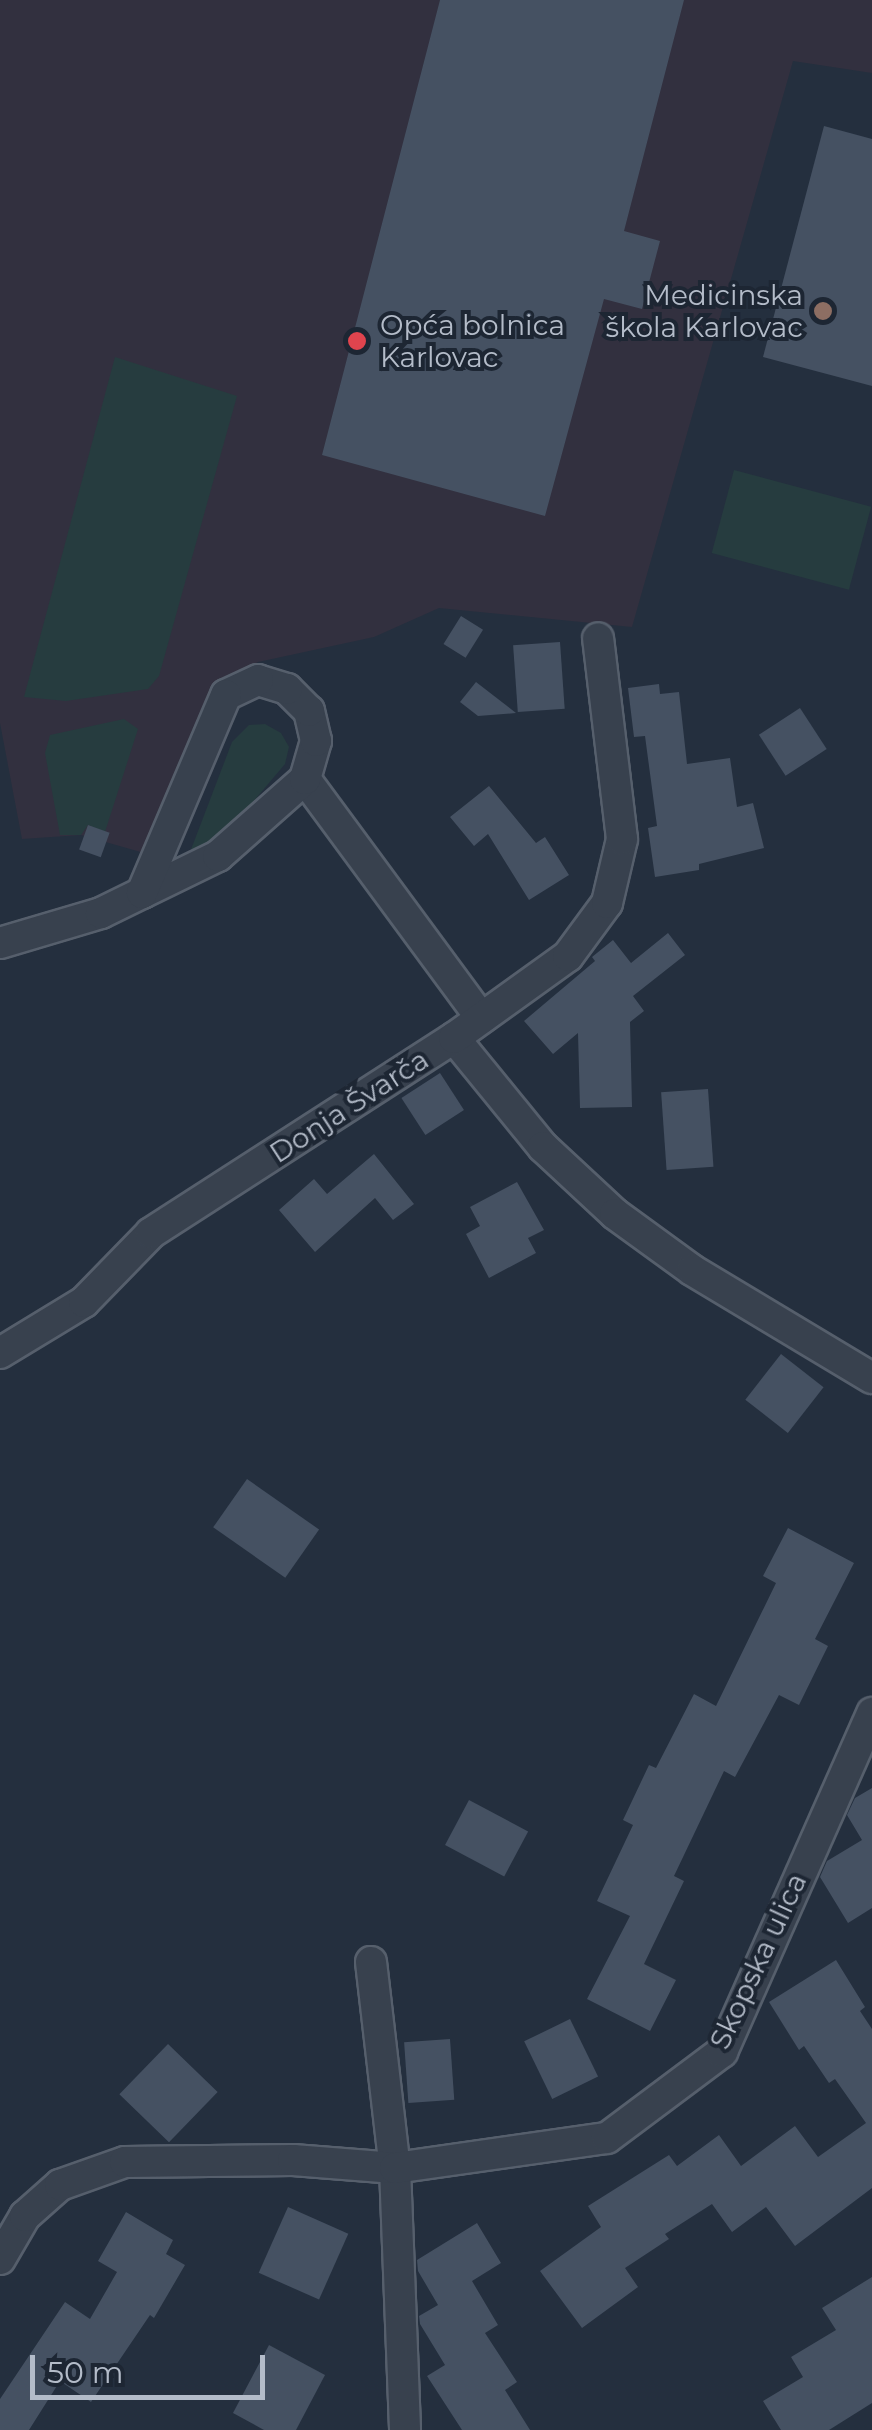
<!DOCTYPE html>
<html>
<head>
<meta charset="utf-8">
<style>
  body { margin:0 }
  #map { position:relative; width:872px; height:2430px; overflow:hidden; background:#242f3e; font-family:Montserrat,sans-serif }
  div>[style] { position:absolute }
  .medical>* { inset:0; background:#32303f }
  .green>* { inset:0; background:#263c3f; transform-origin:0 0 }
  .building>* { inset:0; background:#455162; transform-origin:0 0 }
  .roads { filter:drop-shadow(2px 0 #565f6c) drop-shadow(-2px 0 #565f6c) drop-shadow(0 2px #565f6c) drop-shadow(0 -2px #565f6c) }
  .minor>* { height:30px; margin:-15px; padding:0 15px; transform-origin:15px; border-radius:15px; background:#38414e }
  .dots>* { width:28px; height:28px; translate:-50% -50%; box-sizing:border-box; border:5px solid #1d2633; border-radius:50% }
  span { translate:-50% -50%; white-space:nowrap; text-align:center; line-height:1.15; -webkit-text-stroke:8px #1d2633; paint-order:stroke }
  .poi-label { font-size:28px; color:#b4bcc9 }
  .right { translate:-100% -50%; text-align:right }
  .left { translate:0 -50%; text-align:left }
  .street-label { font-size:28px; color:#b4bcc9 }
  .scale { position:absolute; left:30px; top:2355px; width:235px; height:45px; box-sizing:border-box; border:5px solid #b4bcc9; border-top:0; padding-left:12px; font-size:30px; line-height:35px; white-space:nowrap; color:#b4bcc9; -webkit-text-stroke:8px #1d2633; paint-order:stroke }
</style>
</head>
<body>
<div id="map">
  <div class="medical">
    <i style="clip-path:polygon(0 0,872px 0,872px 73px,793px 61px,632px 627px,439px 608px,374px 637px,258px 662px,221px 683px,151px 855px,81px 835px,22px 839px,0 723px)"></i>
  </div>
  <div class="green">
    <i style="clip-path:polygon(115px 357px,237px 396px,159px 676px,148px 689px,66px 701px,24px 697px)"></i>
    <i style="left:734px;top:470px;width:142px;height:86px;rotate:15deg"></i>
    <i style="clip-path:polygon(124px 719px,138px 729px,105px 832px,88px 825px,81px 835px,60px 835px,45px 753px,50px 735px)"></i>
    <i style="clip-path:polygon(265px 724px,281px 733px,289px 747px,285px 764px,231px 828px,187px 860px,232px 742px,249px 725px)"></i>
  </div>
  <div class="building">
    <i style="clip-path:polygon(440px 0,684px 0,624px 231px,660px 241px,642px 309px,604px 299px,545px 516px,322px 455px)"></i>
    <i style="clip-path:polygon(824px 126px,872px 139px,872px 386px,763px 357px)"></i>
    <i style="left:461px;top:616px;width:26px;height:33px;rotate:32deg"></i>
    <i style="left:560px;top:642px;width:67px;height:47px;rotate:86deg"></i>
    <i style="clip-path:polygon(476px 682px,516px 713px,478px 716px,460px 702px)"></i>
    <i style="clip-path:polygon(659px 684px,660px 694px,679px 692px,687px 764px,730px 758px,737px 807px,753px 803px,764px 848px,699px 864px,699px 870px,655px 877px,648px 828px,657px 826px,645px 736px,634px 737px,628px 688px)"></i>
    <i style="left:800px;top:708px;width:49px;height:49px;rotate:57deg"></i>
    <i style="clip-path:polygon(489px 786px,536px 843px,545px 837px,569px 875px,529px 900px,488px 834px,474px 846px,450px 817px)"></i>
    <i style="left:88px;top:825px;width:23px;height:26px;rotate:20deg"></i>
    <i style="clip-path:polygon(668px 933px,685px 955px,633px 996px,644px 1011px,630px 1022px,632px 1107px,580px 1108px,578px 1033px,553px 1054px,524px 1021px,595px 961px,592px 957px,613px 940px,631px 963px)"></i>
    <i style="left:440px;top:1073px;width:44px;height:46px;rotate:57deg"></i>
    <i style="left:708px;top:1089px;width:78px;height:47px;rotate:86deg"></i>
    <i style="clip-path:polygon(374px 1154px,414px 1204px,393px 1220px,375px 1198px,315px 1252px,279px 1210px,314px 1179px,327px 1194px)"></i>
    <i style="clip-path:polygon(517px 1182px,544px 1230px,528px 1238px,536px 1253px,489px 1278px,466px 1234px,480px 1226px,470px 1207px)"></i>
    <i style="left:781px;top:1354px;width:54px;height:58px;rotate:38deg"></i>
    <i style="left:247px;top:1479px;width:88px;height:59px;rotate:35deg"></i>
    <i style="clip-path:polygon(788px 1528px,854px 1563px,815px 1639px,828px 1646px,799px 1705px,779px 1695px,735px 1777px,724px 1771px,674px 1876px,684px 1881px,644px 1964px,676px 1980px,650px 2031px,587px 1999px,630px 1916px,597px 1901px,633px 1825px,623px 1820px,649px 1765px,656px 1768px,694px 1694px,716px 1706px,776px 1583px,763px 1576px)"></i>
    <i style="clip-path:polygon(872px 1788px,872px 1908px,848px 1923px,820px 1877px,827px 1861px,862px 1840px,847px 1815px,855px 1798px)"></i>
    <i style="left:469px;top:1800px;width:67px;height:51px;rotate:28deg"></i>
    <i style="clip-path:polygon(836px 1960px,865px 2007px,860px 2011px,872px 2029px,872px 2188px,795px 2246px,766px 2207px,732px 2232px,712px 2204px,665px 2234px,669px 2239px,625px 2268px,638px 2287px,582px 2328px,540px 2271px,601px 2227px,588px 2206px,669px 2155px,677px 2166px,719px 2135px,741px 2166px,795px 2126px,818px 2157px,866px 2123px,835px 2079px,829px 2083px,804px 2046px,799px 2050px,769px 2002px)"></i>
    <i style="left:570px;top:2019px;width:64px;height:51px;rotate:64deg"></i>
    <i style="left:450px;top:2039px;width:61px;height:46px;rotate:86deg"></i>
    <i style="left:168px;top:2044px;width:69px;height:70px;rotate:44deg"></i>
    <i style="left:288px;top:2207px;width:66px;height:72px;rotate:24deg"></i>
    <i style="clip-path:polygon(126px 2212px,173px 2240px,166px 2254px,185px 2265px,154px 2318px,150px 2315px,91px 2402px,60px 2381px,29px 2430px,0 2430px,0 2399px,65px 2302px,90px 2319px,117px 2272px,98px 2261px)"></i>
    <i style="clip-path:polygon(477px 2223px,501px 2263px,472px 2281px,498px 2325px,485px 2333px,517px 2382px,505px 2390px,530px 2430px,462px 2430px,427px 2376px,445px 2365px,420px 2324px,419px 2316px,438px 2305px,418px 2271px,417px 2260px)"></i>
    <i style="clip-path:polygon(872px 2277px,872px 2403px,829px 2430px,781px 2430px,763px 2401px,803px 2377px,791px 2357px,836px 2330px,822px 2308px)"></i>
    <i style="clip-path:polygon(269px 2345px,325px 2375px,296px 2430px,264px 2430px,233px 2413px)"></i>
  </div>
  <div class="roads">
    <div class="minor">
      <i style="left:305px;top:779px;width:297px;rotate:53.6deg"></i>
      <i style="left:0;top:943px;width:105px;rotate:-16.5deg"></i>
      <i style="left:101px;top:913px;width:46px;rotate:-26deg"></i>
      <i style="left:142px;top:893px;width:85px;rotate:-26deg"></i>
      <i style="left:218px;top:856px;width:116px;rotate:-41.5deg"></i>
      <i style="left:305px;top:779px;width:40px;rotate:-74deg"></i>
      <i style="left:316px;top:741px;width:31px;rotate:-103deg"></i>
      <i style="left:309px;top:711px;width:31px;rotate:-135deg"></i>
      <i style="left:287px;top:689px;width:30px;rotate:-163deg"></i>
      <i style="left:258px;top:680px;width:35px;rotate:155deg"></i>
      <i style="left:226px;top:695px;width:215px;rotate:113deg"></i>
      <i style="left:454px;top:1038px;width:141px;rotate:50.8deg"></i>
      <i style="left:543px;top:1147px;width:98px;rotate:42.9deg"></i>
      <i style="left:615px;top:1214px;width:95px;rotate:36deg"></i>
      <i style="left:692px;top:1270px;width:210px;rotate:31deg"></i>
      <i style="left:0;top:1353px;width:98px;rotate:-31.3deg"></i>
      <i style="left:84px;top:1302px;width:96px;rotate:-45.8deg"></i>
      <i style="left:151px;top:1233px;width:360px;rotate:-32.8deg"></i>
      <i style="left:454px;top:1038px;width:140px;rotate:-35.7deg"></i>
      <i style="left:568px;top:956px;width:66px;rotate:-53.7deg"></i>
      <i style="left:607px;top:903px;width:66px;rotate:-76.8deg"></i>
      <i style="left:622px;top:839px;width:202px;rotate:-96.8deg"></i>
      <i style="left:371px;top:1962px;width:207px;rotate:83.4deg"></i>
      <i style="left:395px;top:2168px;width:262px;rotate:87.8deg"></i>
      <i style="left:0;top:2259px;width:50px;rotate:-59.8deg"></i>
      <i style="left:25px;top:2216px;width:47px;rotate:-41.5deg"></i>
      <i style="left:60px;top:2185px;width:69px;rotate:-19.5deg"></i>
      <i style="left:125px;top:2162px;width:168px;rotate:-0.7deg"></i>
      <i style="left:293px;top:2160px;width:102px;rotate:4.5deg"></i>
      <i style="left:395px;top:2168px;width:214px;rotate:-8.1deg"></i>
      <i style="left:607px;top:2138px;width:144px;rotate:-36.8deg"></i>
      <i style="left:722px;top:2052px;width:371px;rotate:-66.1deg"></i>
    </div>
  </div>
  <div class="dots">
    <i style="left:823px;top:311px;background:#8d6e63"></i>
    <i style="left:357px;top:341px;background:#e0444e"></i>
  </div>
  <div class="poi-label">
    <span class="right" style="left:803px;top:311px">Medicinska<br>škola Karlovac</span>
    <span class="left" style="left:380px;top:341px">Opća bolnica<br>Karlovac</span>
  </div>
  <div class="street-label">
    <span style="left:349px;top:1106px;rotate:-33deg">Donja Švarča</span>
    <span style="left:758px;top:1961px;rotate:-65deg">Skopska ulica</span>
  </div>
  <div class="scale">50 m</div>
</div>
</body>
</html>
